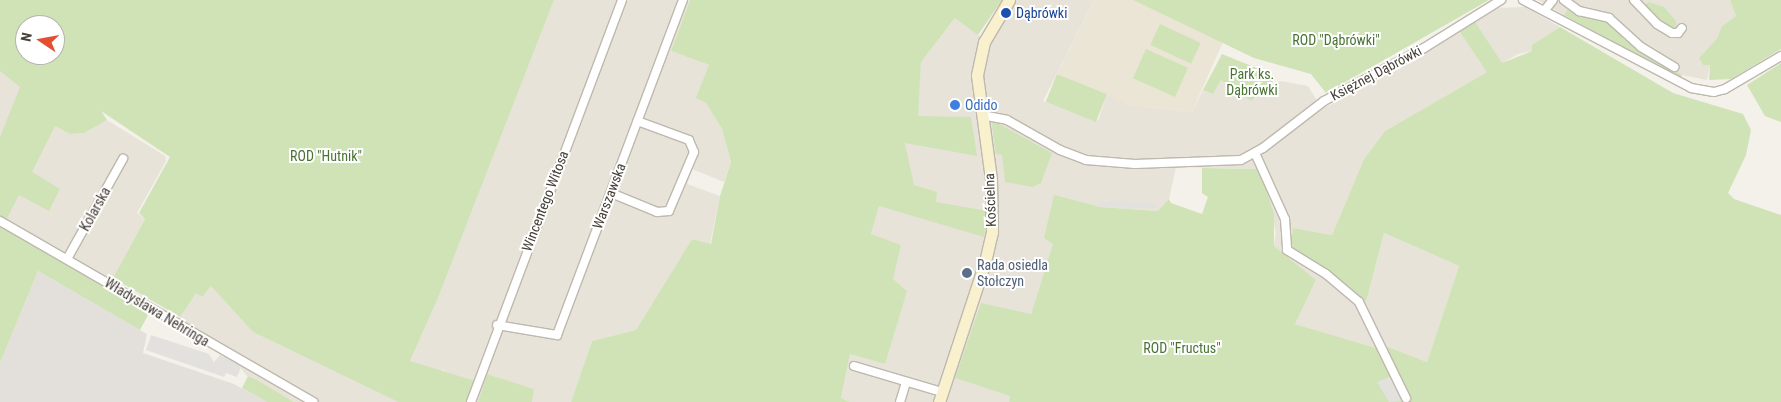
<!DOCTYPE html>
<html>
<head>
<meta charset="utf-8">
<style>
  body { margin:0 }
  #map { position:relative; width:1781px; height:402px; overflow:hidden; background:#f3f1ea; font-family:"Roboto Condensed",sans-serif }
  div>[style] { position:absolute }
  .residential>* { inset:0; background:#e7e3d9 }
  .industrial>* { inset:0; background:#e3e0db }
  .education>* { inset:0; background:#ebe5d6 }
  .green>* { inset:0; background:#cfe3b7; transform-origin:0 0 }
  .parking>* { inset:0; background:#e2e1de; transform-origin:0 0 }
  .roads { filter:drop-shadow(1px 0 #beb8ad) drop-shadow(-1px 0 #beb8ad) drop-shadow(0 1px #beb8ad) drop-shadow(0 -1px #beb8ad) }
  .street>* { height:8px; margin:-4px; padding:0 4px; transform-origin:4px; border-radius:4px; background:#fff }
  .secondary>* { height:11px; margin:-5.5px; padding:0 5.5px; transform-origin:5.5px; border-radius:5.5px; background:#f9f0ce }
  .dots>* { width:14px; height:14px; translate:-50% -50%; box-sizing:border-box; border:2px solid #fff; border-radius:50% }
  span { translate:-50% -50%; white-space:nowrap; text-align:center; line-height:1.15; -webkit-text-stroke:4px #fff; paint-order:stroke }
  .transit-label { font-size:14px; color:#164399 }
  .left { translate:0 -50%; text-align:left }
  .park-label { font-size:14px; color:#497332 }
  .street-label { font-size:14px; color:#474139 }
  .shop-label { font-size:14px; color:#366cbe }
  .service-label { font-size:14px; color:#4e5e75 }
  .north { position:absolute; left:15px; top:15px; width:50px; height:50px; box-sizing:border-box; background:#fff; border:1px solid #b5b3b0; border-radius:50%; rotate:282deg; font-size:14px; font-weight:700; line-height:20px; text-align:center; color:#474139 }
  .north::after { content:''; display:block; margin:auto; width:18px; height:22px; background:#e44f31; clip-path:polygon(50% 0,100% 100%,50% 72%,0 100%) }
</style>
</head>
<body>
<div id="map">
  <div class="residential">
    <i style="clip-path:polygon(554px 0,690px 0,671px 51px,709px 65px,706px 103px,722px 129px,731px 162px,724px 182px,692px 169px,687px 184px,720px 196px,710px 244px,692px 239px,636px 330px,592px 341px,571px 402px,532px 402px,534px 389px,487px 374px,478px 402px,468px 402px,443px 369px,442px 372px,410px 361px,438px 298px)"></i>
    <i style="clip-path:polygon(1012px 0,1094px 0,1043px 101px,1098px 121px,1107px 94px,1130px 105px,1192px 112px,1203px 90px,1213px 94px,1221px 80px,1251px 101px,1280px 81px,1308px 86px,1322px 109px,1410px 63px,1498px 8px,1525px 7px,1560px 27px,1533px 45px,1532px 51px,1518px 54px,1385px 131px,1364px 159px,1332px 235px,1293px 228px,1318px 265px,1366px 302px,1384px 233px,1459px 266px,1427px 362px,1388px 347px,1376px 348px,1295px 324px,1316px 280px,1274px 246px,1276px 232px,1259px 169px,1176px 167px,1169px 199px,1159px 211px,1101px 207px,1054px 196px,1053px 244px,1031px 314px,955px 378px,1011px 396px,1009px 402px,850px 402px,841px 398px,850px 354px,885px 364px,893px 279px,871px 234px,879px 206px,929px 220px,913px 185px,905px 142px,917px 116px,921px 62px,956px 17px,987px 42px)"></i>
    <i style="clip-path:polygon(1538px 0,1730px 0,1736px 16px,1722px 26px,1717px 38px,1699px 58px,1710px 65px,1707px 80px,1682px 75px,1642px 52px,1608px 21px,1567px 10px,1564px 15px)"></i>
    <i style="clip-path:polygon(0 71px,20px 86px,38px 116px,70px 134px,84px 133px,107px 120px,165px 156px,166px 161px,137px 213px,145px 219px,113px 278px,104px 286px,0 226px)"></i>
    <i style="clip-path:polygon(211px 285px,253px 332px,398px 402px,294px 402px,246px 375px,238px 364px,178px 329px,180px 317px,196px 292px)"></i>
  </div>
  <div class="industrial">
    <i style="clip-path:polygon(38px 271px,147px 334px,143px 353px,234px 384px,267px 402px,0 402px,0 363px)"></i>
  </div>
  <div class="education">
    <i style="clip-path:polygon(1094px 0,1133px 0,1223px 42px,1192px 112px,1130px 105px,1057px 74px)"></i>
  </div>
  <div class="green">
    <i style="clip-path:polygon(evenodd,0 0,554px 0,438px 298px,410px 361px,475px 381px,468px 402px,398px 402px,253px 332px,211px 286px,202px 297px,196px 293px,180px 317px,113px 278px,145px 219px,139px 213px,170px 157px,101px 111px,107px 120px,84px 133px,70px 134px,55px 126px,32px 172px,60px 189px,49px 211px,19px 195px,6px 220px,0 216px,0 137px,20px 87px,0 71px,0 0,25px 25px,55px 25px,55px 55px,25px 55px,25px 25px)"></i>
    <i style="clip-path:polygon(690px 0,1002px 0,978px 35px,955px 18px,921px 62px,918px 116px,971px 117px,977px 156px,905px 143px,914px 185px,937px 192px,936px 202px,987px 211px,984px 237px,879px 206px,871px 234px,901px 245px,893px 279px,907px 291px,885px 364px,850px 354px,841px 398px,850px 402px,571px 402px,592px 341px,636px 330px,692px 239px,711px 244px,720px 196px,731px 162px,722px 129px,706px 103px,696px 98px,709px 65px,671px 51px)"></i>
    <i style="clip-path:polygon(1133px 0,1489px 0,1326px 93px,1311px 74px,1254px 58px)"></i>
    <i style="clip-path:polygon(1730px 0,1781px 0,1781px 49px,1731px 79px,1709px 80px,1710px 65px,1703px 65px,1699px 58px,1717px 38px,1722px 26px,1736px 16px)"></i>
    <i style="clip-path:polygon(1649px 2px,1664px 7px,1676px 21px,1676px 30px,1659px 21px,1644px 5px)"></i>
    <i style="clip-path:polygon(1567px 10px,1608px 21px,1625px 40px,1682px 75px,1681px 78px,1564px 15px)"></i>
    <i style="clip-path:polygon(1475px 22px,1502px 63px,1532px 51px,1532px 45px,1560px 27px,1673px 93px,1743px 114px,1751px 130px,1746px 155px,1728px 193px,1734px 199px,1781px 215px,1781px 402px,1009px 402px,1010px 396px,955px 378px,981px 303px,1031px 314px,1053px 244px,1044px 238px,1054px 195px,1101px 207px,1158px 211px,1169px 199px,1171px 203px,1202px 214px,1208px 197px,1202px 193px,1202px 168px,1259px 169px,1274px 214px,1274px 246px,1316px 280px,1295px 324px,1376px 348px,1388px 347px,1427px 362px,1459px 266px,1384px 233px,1366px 302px,1293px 249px,1291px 242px,1293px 228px,1332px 235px,1364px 159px,1385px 131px,1487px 72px,1460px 32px)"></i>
    <i style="left:1160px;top:24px;width:45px;height:23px;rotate:25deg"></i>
    <i style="left:1146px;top:49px;width:46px;height:32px;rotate:24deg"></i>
    <i style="clip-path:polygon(1222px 54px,1271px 74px,1273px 83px,1251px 101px,1221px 80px,1213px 94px,1203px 90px)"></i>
    <i style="clip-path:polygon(1781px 63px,1781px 122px,1765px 116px,1747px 85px)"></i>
    <i style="left:1057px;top:74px;width:54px;height:30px;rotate:22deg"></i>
    <i style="clip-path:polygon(994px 121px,1052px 153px,1041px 183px,1032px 187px,1005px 182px,1002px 155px,996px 154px,992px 125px)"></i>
    <i style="clip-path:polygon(0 226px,149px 313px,140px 330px,38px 271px,0 363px)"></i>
    <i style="clip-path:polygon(487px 374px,534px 389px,532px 402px,478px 402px)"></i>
    <i style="clip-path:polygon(248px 376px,253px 378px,294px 402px,267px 402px,242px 388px)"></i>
  </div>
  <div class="parking">
    <i style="left:1099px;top:201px;width:56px;height:5px;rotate:2deg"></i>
    <i style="clip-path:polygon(151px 335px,209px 354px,214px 362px,220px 355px,238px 364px,241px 367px,237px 377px,226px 373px,224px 377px,146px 350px)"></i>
    <i style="clip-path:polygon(1390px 377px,1403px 401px,1389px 402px,1377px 382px)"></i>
  </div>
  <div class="roads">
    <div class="street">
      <i style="left:1523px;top:0;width:190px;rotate:27.6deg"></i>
      <i style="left:1691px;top:88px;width:23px;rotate:10deg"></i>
      <i style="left:1714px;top:92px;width:11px;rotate:-15deg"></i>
      <i style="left:1725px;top:89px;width:65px;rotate:-30.5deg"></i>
      <i style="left:1564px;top:0;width:19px;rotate:36deg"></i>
      <i style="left:1579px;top:11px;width:31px;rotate:13deg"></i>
      <i style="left:1609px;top:18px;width:43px;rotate:42.2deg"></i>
      <i style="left:1641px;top:47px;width:39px;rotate:31deg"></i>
      <i style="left:1634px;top:0;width:33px;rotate:46deg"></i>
      <i style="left:1657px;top:24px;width:17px;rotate:31deg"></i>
      <i style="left:1672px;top:33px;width:6px"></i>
      <i style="left:1678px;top:33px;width:6px;rotate:-51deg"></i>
      <i style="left:1544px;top:11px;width:14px;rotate:-51deg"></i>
      <i style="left:982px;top:115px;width:25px;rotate:11deg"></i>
      <i style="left:1007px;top:120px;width:61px;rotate:29.5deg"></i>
      <i style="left:1060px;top:150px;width:28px;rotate:21deg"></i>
      <i style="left:1086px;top:160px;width:49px;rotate:4.7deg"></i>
      <i style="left:1135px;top:164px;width:106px;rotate:-2.2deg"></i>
      <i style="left:1241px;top:160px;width:25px;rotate:-29deg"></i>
      <i style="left:1263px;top:148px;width:77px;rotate:-37.6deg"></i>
      <i style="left:1324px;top:101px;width:113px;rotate:-27.9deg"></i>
      <i style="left:1424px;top:48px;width:91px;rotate:-31.9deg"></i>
      <i style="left:1255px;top:153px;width:72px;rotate:65.6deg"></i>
      <i style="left:1285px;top:219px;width:31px;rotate:86deg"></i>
      <i style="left:1287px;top:250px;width:46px;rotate:31.6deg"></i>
      <i style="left:1326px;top:274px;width:43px;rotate:40.3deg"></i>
      <i style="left:1359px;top:302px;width:107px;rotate:63.9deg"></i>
      <i style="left:611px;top:193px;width:50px;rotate:22.4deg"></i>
      <i style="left:657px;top:212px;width:12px;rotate:-5deg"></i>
      <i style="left:669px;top:211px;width:64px;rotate:-67deg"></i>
      <i style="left:694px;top:152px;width:13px;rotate:-113deg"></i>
      <i style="left:689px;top:140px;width:55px;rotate:-159.9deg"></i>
      <i style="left:0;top:221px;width:362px;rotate:30deg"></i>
      <i style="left:67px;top:259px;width:115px;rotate:-60.8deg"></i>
      <i style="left:497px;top:325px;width:61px;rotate:9.5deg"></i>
      <i style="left:557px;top:335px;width:358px;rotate:-69.4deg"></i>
      <i style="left:854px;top:366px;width:92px;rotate:16.5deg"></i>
      <i style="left:471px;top:402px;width:429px;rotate:-69.4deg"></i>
      <i style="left:900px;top:402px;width:21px;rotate:-73deg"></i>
    </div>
    <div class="secondary">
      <i style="left:939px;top:402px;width:147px;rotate:-71.8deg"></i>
      <i style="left:985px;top:262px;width:31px;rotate:-77deg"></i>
      <i style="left:992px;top:232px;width:53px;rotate:-91.1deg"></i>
      <i style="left:991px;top:179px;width:105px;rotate:-97.7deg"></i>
      <i style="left:977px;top:75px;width:34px;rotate:-78deg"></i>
      <i style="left:984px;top:42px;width:49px;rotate:-59.2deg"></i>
    </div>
  </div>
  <div class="dots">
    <i style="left:1006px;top:13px;background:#1a4fb4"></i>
    <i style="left:955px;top:105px;background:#3f7fe0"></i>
    <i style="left:967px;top:273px;background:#5c6f8a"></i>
  </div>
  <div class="transit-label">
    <span class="left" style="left:1016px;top:13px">Dąbrówki</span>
  </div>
  <div class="park-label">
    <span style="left:1336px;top:40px">ROD "Dąbrówki"</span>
    <span style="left:1252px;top:82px">Park ks.<br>Dąbrówki</span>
    <span style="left:326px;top:156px">ROD "Hutnik"</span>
    <span style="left:1182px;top:348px">ROD "Fructus"</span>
  </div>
  <div class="street-label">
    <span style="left:1376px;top:73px;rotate:-28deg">Księżnej Dąbrówki</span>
    <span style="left:609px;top:196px;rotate:-69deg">Warszawska</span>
    <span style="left:990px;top:200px;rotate:-92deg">Kościelna</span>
    <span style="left:545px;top:201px;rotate:-69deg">Wincentego Witosa</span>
    <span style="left:95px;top:209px;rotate:-61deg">Kolarska</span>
    <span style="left:157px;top:312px;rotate:31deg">Władysława Nehringa</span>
  </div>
  <div class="shop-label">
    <span class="left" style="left:965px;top:105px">Odido</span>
  </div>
  <div class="service-label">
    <span class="left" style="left:977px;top:273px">Rada osiedla<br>Stołczyn</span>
  </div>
  <div class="north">N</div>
</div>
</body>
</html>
